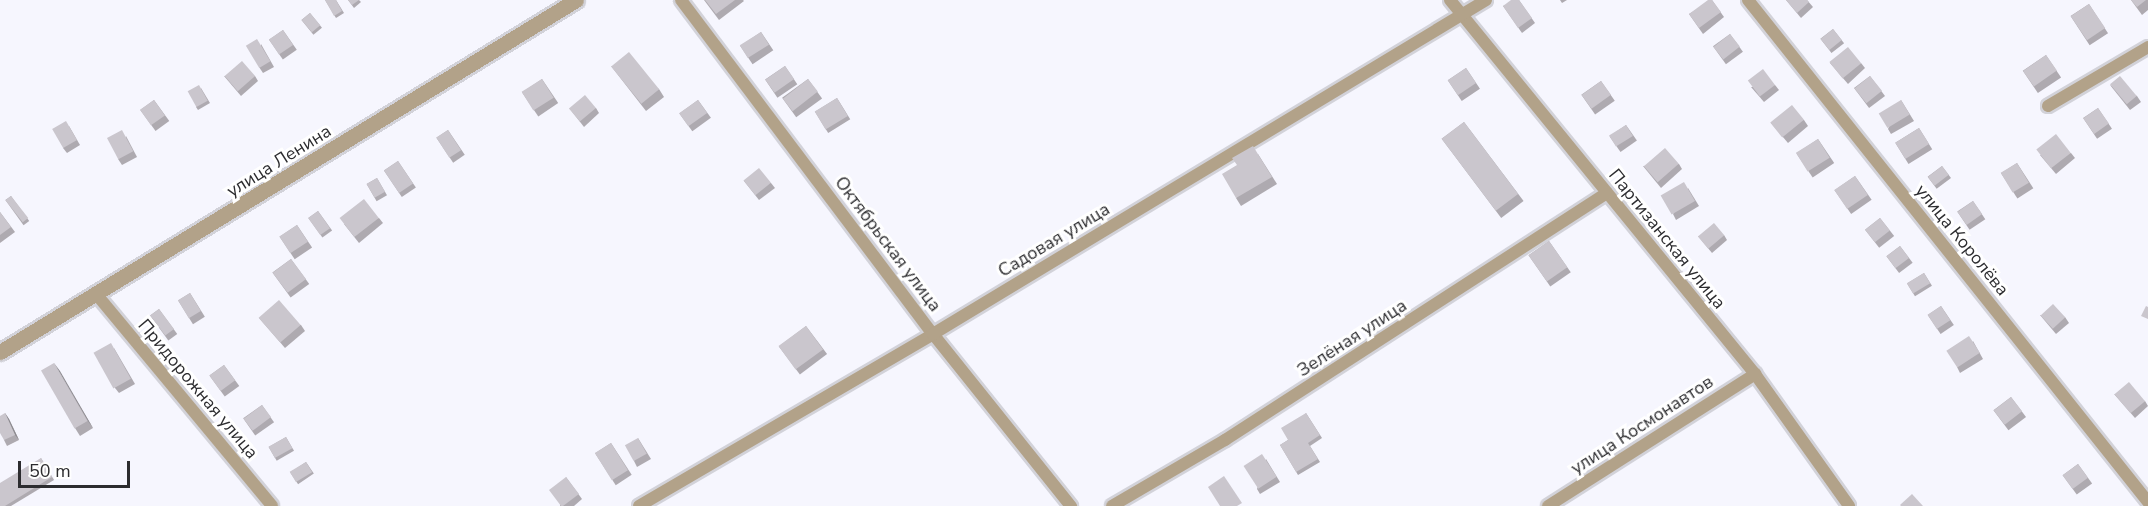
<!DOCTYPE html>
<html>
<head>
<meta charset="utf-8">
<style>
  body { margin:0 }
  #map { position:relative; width:2148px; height:506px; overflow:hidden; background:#f6f6fe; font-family:"Nunito Sans",sans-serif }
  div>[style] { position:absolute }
  .roads { filter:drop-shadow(2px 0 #d2d2d9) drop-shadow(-2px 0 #d2d2d9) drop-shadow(0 2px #d2d2d9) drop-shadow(0 -2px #d2d2d9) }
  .minor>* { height:12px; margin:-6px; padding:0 6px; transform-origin:6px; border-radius:6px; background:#b2a289 }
  .tertiary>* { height:15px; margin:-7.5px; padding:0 7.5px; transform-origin:7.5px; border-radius:7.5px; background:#b2a289 }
  .wall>* { inset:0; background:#aeaab0; transform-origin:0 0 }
  .shaded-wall>* { inset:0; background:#8d8b90 }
  .building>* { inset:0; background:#cac6cd; transform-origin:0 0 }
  span { translate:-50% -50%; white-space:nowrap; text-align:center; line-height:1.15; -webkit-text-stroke:6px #fff; paint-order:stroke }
  .street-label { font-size:18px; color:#2c2c2f }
  .scale { position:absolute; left:18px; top:461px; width:112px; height:27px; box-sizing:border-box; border:3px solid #2c2c2f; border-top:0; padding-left:8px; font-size:18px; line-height:21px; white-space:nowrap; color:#2c2c2f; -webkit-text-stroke:4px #fff; paint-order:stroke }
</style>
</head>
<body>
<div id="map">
  <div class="roads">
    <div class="minor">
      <i style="left:681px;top:0;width:418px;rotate:53deg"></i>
      <i style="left:933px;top:334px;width:221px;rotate:51.3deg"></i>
      <i style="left:1450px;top:0;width:483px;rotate:50.8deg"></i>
      <i style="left:1755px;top:374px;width:162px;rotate:54.5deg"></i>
      <i style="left:1748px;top:0;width:642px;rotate:51.45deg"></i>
      <i style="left:2048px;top:106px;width:116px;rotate:-30.5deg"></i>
      <i style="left:97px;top:295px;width:274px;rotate:50.3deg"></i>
      <i style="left:639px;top:506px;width:341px;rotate:-30.3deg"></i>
      <i style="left:933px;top:334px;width:646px;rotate:-31.13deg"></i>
      <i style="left:1112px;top:506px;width:131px;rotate:-30.3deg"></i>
      <i style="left:1225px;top:440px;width:455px;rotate:-32.9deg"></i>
      <i style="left:1548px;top:506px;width:246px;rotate:-32.5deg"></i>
    </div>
    <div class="tertiary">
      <i style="left:0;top:352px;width:675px;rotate:-31.43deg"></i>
    </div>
  </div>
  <div class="wall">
    <i style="clip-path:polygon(325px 0,336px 0,344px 13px,336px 18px)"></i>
    <i style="clip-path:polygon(348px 0,359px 0,361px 2px,354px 8px)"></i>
    <i style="clip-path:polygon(704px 0,743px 0,744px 1px,719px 20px)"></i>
    <i style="clip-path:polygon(1519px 0,1535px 23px,1522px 33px,1503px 6px)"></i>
    <i style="clip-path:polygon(1560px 0,1567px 0,1562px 3px)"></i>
    <i style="clip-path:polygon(1712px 0,1724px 17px,1703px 34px,1689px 14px)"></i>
    <i style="clip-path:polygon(1786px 0,1807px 0,1813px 7px,1801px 18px)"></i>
    <i style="clip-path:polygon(2131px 0,2148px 0,2148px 10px,2142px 15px)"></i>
    <i style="left:2089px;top:4px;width:35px;height:22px;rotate:57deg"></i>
    <i style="left:310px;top:13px;width:19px;height:11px;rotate:51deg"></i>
    <i style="left:1833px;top:29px;width:18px;height:16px;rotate:52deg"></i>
    <i style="left:283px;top:30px;width:24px;height:17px;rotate:55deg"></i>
    <i style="left:761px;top:32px;width:22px;height:25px;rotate:56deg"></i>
    <i style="left:1730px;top:34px;width:22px;height:21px;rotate:54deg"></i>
    <i style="clip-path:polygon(261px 44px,274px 67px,263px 73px,259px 67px)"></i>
    <i style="left:2046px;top:55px;width:27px;height:28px;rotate:56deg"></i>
    <i style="clip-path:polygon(1830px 63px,1861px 63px,1865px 68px,1848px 84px)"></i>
    <i style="clip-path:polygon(611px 66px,659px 89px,664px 97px,646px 111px)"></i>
    <i style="left:785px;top:66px;width:22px;height:24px;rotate:56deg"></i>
    <i style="left:1466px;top:68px;width:25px;height:22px;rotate:56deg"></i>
    <i style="clip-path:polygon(224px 76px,255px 76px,258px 81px,241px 96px)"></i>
    <i style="left:1870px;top:76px;width:25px;height:20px;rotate:53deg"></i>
    <i style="left:542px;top:79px;width:29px;height:24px;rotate:56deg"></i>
    <i style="left:808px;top:79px;width:24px;height:32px;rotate:54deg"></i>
    <i style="left:1601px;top:81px;width:24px;height:24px;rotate:55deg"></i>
    <i style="clip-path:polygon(1775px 85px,1779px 90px,1764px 102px,1751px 87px)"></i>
    <i style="clip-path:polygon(2110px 85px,2137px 96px,2141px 102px,2130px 110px)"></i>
    <i style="clip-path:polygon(201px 88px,210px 103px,198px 110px,196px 107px)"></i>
    <i style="left:837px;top:98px;width:25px;height:26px;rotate:58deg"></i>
    <i style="left:154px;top:100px;width:26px;height:17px;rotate:54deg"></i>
    <i style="left:698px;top:100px;width:22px;height:23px;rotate:54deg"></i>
    <i style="clip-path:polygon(1901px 100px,1914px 121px,1891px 134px,1888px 129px)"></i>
    <i style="clip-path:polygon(596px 108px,599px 113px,584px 127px,570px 109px)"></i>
    <i style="left:2098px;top:108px;width:25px;height:18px;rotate:56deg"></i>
    <i style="clip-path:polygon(1804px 120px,1808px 126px,1788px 143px,1771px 123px)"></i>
    <i style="left:1464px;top:122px;width:99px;height:28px;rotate:53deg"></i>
    <i style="left:1626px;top:125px;width:19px;height:20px;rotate:55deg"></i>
    <i style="clip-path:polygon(69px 126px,80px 145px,67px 153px,63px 148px)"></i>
    <i style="left:1919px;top:128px;width:25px;height:28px;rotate:58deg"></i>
    <i style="left:448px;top:130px;width:30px;height:14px;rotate:56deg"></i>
    <i style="clip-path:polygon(126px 136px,137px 157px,122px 165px,118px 159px)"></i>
    <i style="left:1818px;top:139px;width:29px;height:26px;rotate:56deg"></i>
    <i style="clip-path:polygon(2071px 153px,2075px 158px,2056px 174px,2040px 155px)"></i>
    <i style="clip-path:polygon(1258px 154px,1277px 184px,1241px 206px,1236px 198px)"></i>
    <i style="left:398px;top:161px;width:32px;height:17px;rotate:56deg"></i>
    <i style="left:2017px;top:163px;width:30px;height:19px;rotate:57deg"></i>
    <i style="clip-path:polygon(1679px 164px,1682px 169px,1661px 188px,1643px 166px)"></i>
    <i style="left:1942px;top:166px;width:15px;height:18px;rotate:53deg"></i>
    <i style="left:1855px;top:176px;width:29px;height:25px;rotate:55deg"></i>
    <i style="left:377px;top:178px;width:20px;height:12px;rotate:60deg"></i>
    <i style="clip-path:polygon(744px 181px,771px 183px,775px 188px,759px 200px)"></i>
    <i style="clip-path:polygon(1688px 188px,1699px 206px,1676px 220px,1673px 214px)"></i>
    <i style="left:11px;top:196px;width:31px;height:7px;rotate:54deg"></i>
    <i style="left:1973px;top:201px;width:22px;height:19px;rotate:56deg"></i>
    <i style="left:318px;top:211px;width:24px;height:12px;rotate:54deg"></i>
    <i style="clip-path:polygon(0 212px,15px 232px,0 243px)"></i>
    <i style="clip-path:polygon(379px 218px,383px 223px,359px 243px,344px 224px)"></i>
    <i style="left:1880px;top:218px;width:23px;height:19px;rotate:52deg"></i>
    <i style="left:297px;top:225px;width:27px;height:21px;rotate:56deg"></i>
    <i style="clip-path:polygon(1724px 235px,1727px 240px,1712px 253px,1698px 236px)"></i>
    <i style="left:1549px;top:241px;width:38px;height:25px;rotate:55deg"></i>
    <i style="left:1900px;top:246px;width:21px;height:17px;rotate:53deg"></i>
    <i style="left:291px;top:259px;width:31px;height:23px;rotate:54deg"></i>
    <i style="left:1924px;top:273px;width:15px;height:20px;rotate:58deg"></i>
    <i style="left:190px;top:293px;width:28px;height:14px;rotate:58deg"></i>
    <i style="left:1941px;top:306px;width:23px;height:16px;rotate:56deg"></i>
    <i style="left:159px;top:309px;width:31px;height:11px;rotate:54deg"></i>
    <i style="clip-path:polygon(2040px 315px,2065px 317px,2069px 323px,2056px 334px)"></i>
    <i style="clip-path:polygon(259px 318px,301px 325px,305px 331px,285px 348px)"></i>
    <i style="left:806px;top:326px;width:35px;height:34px;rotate:53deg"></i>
    <i style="clip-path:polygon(1973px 341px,1983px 359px,1960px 373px,1957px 367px)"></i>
    <i style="clip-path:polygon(114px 348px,135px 384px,119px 393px,115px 388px)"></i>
    <i style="clip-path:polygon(54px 363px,93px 428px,80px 436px,75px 428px)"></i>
    <i style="left:224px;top:365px;width:26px;height:18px;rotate:54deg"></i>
    <i style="clip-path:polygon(2114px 394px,2145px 401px,2148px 406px,2135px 418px)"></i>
    <i style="left:2011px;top:397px;width:25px;height:22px;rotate:53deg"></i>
    <i style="left:262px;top:405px;width:21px;height:23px;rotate:55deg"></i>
    <i style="clip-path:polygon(5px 413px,9px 419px,19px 440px,7px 446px,4px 440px)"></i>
    <i style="clip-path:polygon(1306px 413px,1322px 438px,1310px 446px,1320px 462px,1298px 475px,1280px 445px,1288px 440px)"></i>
    <i style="left:286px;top:437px;width:16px;height:20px;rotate:60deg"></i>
    <i style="clip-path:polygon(638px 438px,651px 459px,637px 467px,634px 461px)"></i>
    <i style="left:611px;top:443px;width:38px;height:19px;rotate:57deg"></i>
    <i style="clip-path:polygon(41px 458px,54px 480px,11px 506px,0 506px)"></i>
    <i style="clip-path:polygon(1266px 459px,1280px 482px,1260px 494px,1257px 489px)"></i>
    <i style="left:306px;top:462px;width:14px;height:19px;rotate:56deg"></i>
    <i style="left:2078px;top:464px;width:24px;height:19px;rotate:54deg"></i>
    <i style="clip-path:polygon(566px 477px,582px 499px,574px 506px,560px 506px)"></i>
  </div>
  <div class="shaded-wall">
    <i style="clip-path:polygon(54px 363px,60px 371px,93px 428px,88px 421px)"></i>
    <i style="clip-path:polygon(5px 413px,9px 419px,19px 440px,15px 435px)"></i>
  </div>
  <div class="building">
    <i style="clip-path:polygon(325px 0,336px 0,342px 11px,334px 16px)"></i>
    <i style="clip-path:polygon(348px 0,359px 0,352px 5px)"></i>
    <i style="clip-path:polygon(705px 0,735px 0,716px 14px)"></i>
    <i style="clip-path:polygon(1511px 0,1519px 0,1532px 18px,1518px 28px,1503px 6px)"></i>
    <i style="clip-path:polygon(1708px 0,1712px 0,1721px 12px,1699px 28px,1689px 14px)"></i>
    <i style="clip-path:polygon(1786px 0,1807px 0,1809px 2px,1797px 13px)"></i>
    <i style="clip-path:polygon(2131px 0,2146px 0,2137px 7px)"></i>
    <i style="left:2089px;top:4px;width:29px;height:22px;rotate:56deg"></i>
    <i style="left:310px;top:13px;width:16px;height:11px;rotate:50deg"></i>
    <i style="left:1833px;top:29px;width:14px;height:16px;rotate:51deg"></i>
    <i style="left:283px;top:30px;width:18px;height:17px;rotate:56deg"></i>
    <i style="left:761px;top:32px;width:15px;height:25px;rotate:58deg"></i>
    <i style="left:1730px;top:34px;width:16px;height:21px;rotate:52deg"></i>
    <i style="left:257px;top:39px;width:26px;height:13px;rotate:59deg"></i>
    <i style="left:1848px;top:47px;width:21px;height:24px;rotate:51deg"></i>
    <i style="left:629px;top:52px;width:48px;height:23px;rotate:51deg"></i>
    <i style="left:2046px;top:55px;width:19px;height:28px;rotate:55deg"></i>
    <i style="left:242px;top:61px;width:20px;height:23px;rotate:49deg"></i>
    <i style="left:785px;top:66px;width:16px;height:24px;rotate:55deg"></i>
    <i style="left:1466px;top:68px;width:18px;height:22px;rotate:56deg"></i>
    <i style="left:1763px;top:69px;width:20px;height:19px;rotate:53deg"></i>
    <i style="left:1870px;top:76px;width:19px;height:20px;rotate:51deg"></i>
    <i style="left:2120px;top:76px;width:26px;height:13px;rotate:50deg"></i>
    <i style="left:542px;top:79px;width:22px;height:24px;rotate:58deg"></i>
    <i style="left:808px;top:79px;width:16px;height:32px;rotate:52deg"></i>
    <i style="left:1601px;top:81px;width:17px;height:24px;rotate:54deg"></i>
    <i style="left:199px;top:85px;width:18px;height:13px;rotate:61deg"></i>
    <i style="left:585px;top:95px;width:17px;height:21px;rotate:50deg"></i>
    <i style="left:837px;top:98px;width:21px;height:26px;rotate:59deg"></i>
    <i style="left:154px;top:100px;width:19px;height:17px;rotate:55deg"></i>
    <i style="left:698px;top:100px;width:16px;height:23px;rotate:55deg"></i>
    <i style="left:1901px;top:100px;width:17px;height:26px;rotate:59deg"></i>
    <i style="left:1792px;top:105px;width:19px;height:28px;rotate:51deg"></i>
    <i style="left:2098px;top:108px;width:19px;height:18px;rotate:55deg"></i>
    <i style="left:66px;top:121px;width:22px;height:16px;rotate:60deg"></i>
    <i style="left:1464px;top:122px;width:90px;height:28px;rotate:53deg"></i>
    <i style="left:1626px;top:125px;width:13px;height:20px;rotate:58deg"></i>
    <i style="left:1919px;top:128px;width:19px;height:28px;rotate:58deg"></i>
    <i style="left:122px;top:130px;width:24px;height:17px;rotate:62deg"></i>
    <i style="left:448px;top:130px;width:24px;height:14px;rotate:57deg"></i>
    <i style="left:2056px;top:134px;width:24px;height:25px;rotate:52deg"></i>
    <i style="left:1818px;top:139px;width:22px;height:26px;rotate:58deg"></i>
    <i style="clip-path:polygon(1253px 146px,1272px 177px,1236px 198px,1222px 174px,1237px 165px,1232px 158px)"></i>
    <i style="left:1665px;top:148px;width:21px;height:28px;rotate:49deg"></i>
    <i style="left:398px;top:161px;width:27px;height:17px;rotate:56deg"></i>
    <i style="left:2017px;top:163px;width:23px;height:19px;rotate:59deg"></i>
    <i style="left:1942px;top:166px;width:11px;height:18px;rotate:52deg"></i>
    <i style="left:759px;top:168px;width:19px;height:20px;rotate:51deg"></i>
    <i style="left:1855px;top:176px;width:23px;height:25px;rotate:56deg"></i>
    <i style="left:377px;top:178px;width:16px;height:12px;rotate:60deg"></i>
    <i style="left:1684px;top:182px;width:22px;height:27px;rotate:60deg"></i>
    <i style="left:11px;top:196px;width:28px;height:7px;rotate:52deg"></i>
    <i style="left:364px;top:199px;width:24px;height:31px;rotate:52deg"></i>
    <i style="left:1973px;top:201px;width:16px;height:19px;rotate:55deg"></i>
    <i style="left:318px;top:211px;width:21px;height:12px;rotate:55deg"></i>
    <i style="clip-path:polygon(0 212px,11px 227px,0 235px)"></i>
    <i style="left:1880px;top:218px;width:16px;height:19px;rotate:52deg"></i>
    <i style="left:1714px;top:223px;width:16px;height:21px;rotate:50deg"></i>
    <i style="left:297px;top:225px;width:20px;height:21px;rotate:57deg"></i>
    <i style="left:1549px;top:241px;width:32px;height:25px;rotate:55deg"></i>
    <i style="left:1900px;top:246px;width:15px;height:17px;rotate:53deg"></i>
    <i style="left:291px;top:259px;width:25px;height:23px;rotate:53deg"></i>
    <i style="left:1924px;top:273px;width:12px;height:20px;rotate:59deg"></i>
    <i style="left:190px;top:293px;width:21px;height:14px;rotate:59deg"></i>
    <i style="left:279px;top:300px;width:33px;height:27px;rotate:49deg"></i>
    <i style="left:2053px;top:304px;width:18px;height:17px;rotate:47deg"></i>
    <i style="left:1941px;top:306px;width:17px;height:16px;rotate:57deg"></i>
    <i style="clip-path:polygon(2146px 306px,2148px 307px,2148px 319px,2141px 316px)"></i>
    <i style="left:159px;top:309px;width:25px;height:11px;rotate:53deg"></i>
    <i style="left:806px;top:326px;width:29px;height:34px;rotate:54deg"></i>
    <i style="left:1969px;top:336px;width:20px;height:27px;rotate:57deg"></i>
    <i style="left:111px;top:343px;width:41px;height:20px;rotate:61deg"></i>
    <i style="left:54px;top:363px;width:67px;height:15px;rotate:60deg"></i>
    <i style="left:224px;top:365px;width:19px;height:18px;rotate:54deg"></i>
    <i style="left:2129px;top:382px;width:25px;height:19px;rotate:50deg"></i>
    <i style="left:2011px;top:397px;width:18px;height:22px;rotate:52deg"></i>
    <i style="left:262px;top:405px;width:15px;height:23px;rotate:53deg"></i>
    <i style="clip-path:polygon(5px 413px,15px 435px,4px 440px,0 433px,0 416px)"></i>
    <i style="clip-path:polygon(1306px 413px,1320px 435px,1308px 443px,1318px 459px,1296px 472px,1280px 445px,1288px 440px,1281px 428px)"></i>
    <i style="left:286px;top:437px;width:13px;height:20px;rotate:61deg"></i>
    <i style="left:638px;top:438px;width:18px;height:15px;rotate:61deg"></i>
    <i style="left:611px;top:443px;width:32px;height:19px;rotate:58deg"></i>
    <i style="left:1262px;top:454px;width:27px;height:22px;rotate:57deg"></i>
    <i style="clip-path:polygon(41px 458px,52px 477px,5px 506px,0 506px,0 483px)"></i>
    <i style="left:306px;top:462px;width:12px;height:19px;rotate:59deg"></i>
    <i style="left:2078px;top:464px;width:17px;height:19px;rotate:54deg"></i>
    <i style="clip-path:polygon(1224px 476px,1242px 503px,1237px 506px,1220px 506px,1208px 487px)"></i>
    <i style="clip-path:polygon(566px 477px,579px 494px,563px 506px,561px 506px,549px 490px)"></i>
    <i style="clip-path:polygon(1912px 494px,1923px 506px,1901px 506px,1900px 505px)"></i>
  </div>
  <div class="street-label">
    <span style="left:279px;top:161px;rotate:-32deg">улица Ленина</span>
    <span style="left:1667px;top:239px;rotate:51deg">Партизанская улица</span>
    <span style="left:1054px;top:240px;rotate:-31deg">Садовая улица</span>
    <span style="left:1962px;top:240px;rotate:51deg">улица Королёва</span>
    <span style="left:888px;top:244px;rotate:53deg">Октябрьская улица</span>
    <span style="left:1352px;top:338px;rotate:-33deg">Зелёная улица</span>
    <span style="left:198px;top:389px;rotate:50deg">Придорожная улица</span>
    <span style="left:1642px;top:425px;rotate:-33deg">улица Космонавтов</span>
  </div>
  <div class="scale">50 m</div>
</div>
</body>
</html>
